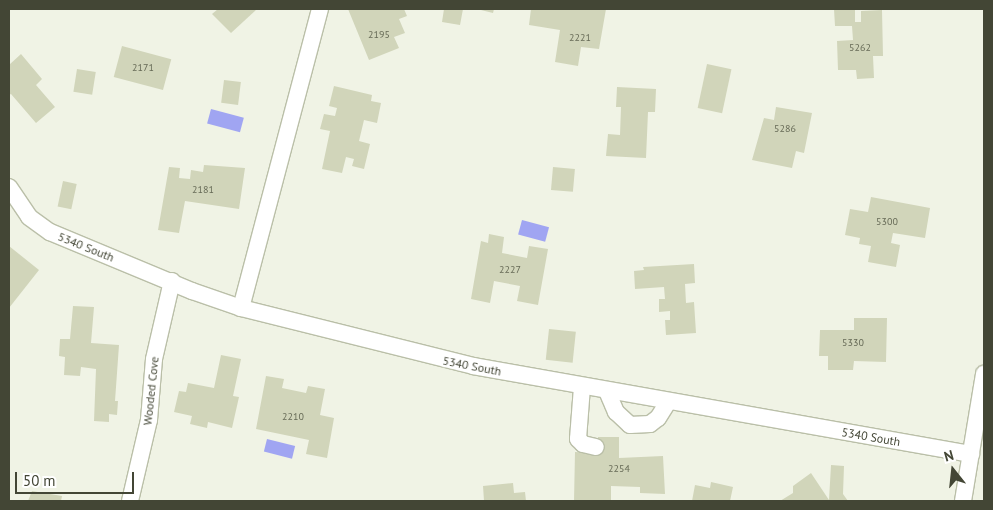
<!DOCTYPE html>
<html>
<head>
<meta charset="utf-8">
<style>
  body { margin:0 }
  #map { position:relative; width:993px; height:510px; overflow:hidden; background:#f0f3e5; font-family:"PT Sans",sans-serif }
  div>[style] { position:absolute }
  .water>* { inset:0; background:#a0a5f2; transform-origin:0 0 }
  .building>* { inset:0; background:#d1d5ba; transform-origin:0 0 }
  .roads { filter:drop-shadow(1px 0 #babfa8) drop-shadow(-1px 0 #babfa8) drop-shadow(0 1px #babfa8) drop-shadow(0 -1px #babfa8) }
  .minor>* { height:16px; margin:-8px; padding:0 8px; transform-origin:8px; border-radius:8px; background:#fff }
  span { translate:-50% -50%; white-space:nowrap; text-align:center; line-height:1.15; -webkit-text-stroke:4.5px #fff; paint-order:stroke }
  .number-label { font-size:10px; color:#666a56 }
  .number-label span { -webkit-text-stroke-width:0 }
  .street-label { font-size:12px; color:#434635 }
  .frame { position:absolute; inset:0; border:10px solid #434635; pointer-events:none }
  .north { position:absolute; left:928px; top:445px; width:50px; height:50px; -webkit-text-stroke:4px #fff; paint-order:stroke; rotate:344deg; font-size:14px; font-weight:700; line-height:20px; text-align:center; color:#434635 }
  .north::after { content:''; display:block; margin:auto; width:18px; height:22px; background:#434635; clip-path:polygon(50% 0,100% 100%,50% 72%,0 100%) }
  .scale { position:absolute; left:15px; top:472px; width:119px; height:22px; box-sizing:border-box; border:2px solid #434635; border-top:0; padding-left:6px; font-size:15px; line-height:18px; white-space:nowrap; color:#434635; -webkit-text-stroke:4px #fff; paint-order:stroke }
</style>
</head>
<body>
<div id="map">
  <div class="water">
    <i style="left:211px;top:109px;width:34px;height:15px;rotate:15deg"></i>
    <i style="left:522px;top:220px;width:28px;height:15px;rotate:15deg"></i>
    <i style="left:267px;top:439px;width:29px;height:13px;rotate:14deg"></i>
  </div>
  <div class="building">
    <i style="clip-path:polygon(218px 9px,257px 9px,231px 33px,212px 14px)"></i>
    <i style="clip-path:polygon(348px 9px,404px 9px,407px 16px,399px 19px,405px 33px,394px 37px,399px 48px,369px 60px)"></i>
    <i style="clip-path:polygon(444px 9px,463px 9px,460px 25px,442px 22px)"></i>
    <i style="clip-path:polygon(477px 9px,494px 9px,493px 13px)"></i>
    <i style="clip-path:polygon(531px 9px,606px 9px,599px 49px,581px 47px,578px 66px,555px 62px,560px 30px,529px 25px)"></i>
    <i style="clip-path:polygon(834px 9px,855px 9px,855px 22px,861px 22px,861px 11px,882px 10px,883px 56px,873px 56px,874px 78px,857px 79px,856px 70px,838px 70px,837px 41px,853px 40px,852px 26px,835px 26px)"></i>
    <i style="left:122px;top:46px;width:51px;height:32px;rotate:15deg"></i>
    <i style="clip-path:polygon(21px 54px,42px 79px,36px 85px,55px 107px,36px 123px,11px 94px,9px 95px,9px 65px)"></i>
    <i style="left:707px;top:64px;width:25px;height:45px;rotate:12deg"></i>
    <i style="left:77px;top:69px;width:19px;height:23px;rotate:9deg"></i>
    <i style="left:224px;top:80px;width:17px;height:23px;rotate:7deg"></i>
    <i style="clip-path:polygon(334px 86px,372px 95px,371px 101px,381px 103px,377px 123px,364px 120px,359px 141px,370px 144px,364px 169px,352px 166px,354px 159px,346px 157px,342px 173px,322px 169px,330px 131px,320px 129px,324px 114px,335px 116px,337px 108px,329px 106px)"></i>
    <i style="clip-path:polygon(617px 87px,656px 89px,655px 112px,648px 112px,646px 158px,606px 156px,608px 134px,620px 135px,621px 107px,616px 107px)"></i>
    <i style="clip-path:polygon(776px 107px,812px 113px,804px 153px,796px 151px,792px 168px,752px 160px,764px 118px,774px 120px)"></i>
    <i style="clip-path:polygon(204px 165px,245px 168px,239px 209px,185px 201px,179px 233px,158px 230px,169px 167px,180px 168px,179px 178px,190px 179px,191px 170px,203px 172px)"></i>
    <i style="left:553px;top:167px;width:22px;height:23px;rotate:5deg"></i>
    <i style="left:63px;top:181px;width:14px;height:26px;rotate:12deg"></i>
    <i style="clip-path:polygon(871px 197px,930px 208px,925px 238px,893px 233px,891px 243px,900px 245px,896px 267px,868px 262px,871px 246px,859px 244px,860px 238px,845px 235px,850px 209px,868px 212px)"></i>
    <i style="clip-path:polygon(489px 234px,504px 237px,502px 253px,527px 258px,529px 246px,548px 249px,538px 305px,517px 301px,520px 286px,494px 281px,490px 303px,471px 299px,481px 241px,488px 243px)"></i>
    <i style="clip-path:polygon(9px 246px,39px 270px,9px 308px)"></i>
    <i style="clip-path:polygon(694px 264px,695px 283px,685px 284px,686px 303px,694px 302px,696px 333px,666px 335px,665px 320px,670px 320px,670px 311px,659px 312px,659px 299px,665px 299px,664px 287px,635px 289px,634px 271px,644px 270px,643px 267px)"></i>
    <i style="clip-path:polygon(73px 306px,94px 307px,91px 343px,119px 345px,115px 401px,118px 401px,117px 415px,109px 414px,109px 422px,94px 421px,96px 369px,81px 367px,80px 376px,64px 375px,65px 357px,59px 356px,60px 339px,70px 339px)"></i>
    <i style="clip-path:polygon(854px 318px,887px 318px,886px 362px,854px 361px,853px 370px,828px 370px,828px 356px,819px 356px,820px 330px,854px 330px)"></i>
    <i style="left:549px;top:329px;width:27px;height:31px;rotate:6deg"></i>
    <i style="clip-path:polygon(221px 355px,241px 359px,233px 396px,239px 397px,232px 428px,208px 422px,207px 428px,190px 424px,192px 416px,174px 412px,179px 391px,186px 392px,188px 383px,214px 388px)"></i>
    <i style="clip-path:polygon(266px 376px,284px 379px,282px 388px,306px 393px,308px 386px,325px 389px,320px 415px,334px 418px,327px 458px,306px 454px,309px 440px,256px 429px)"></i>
    <i style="clip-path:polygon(598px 437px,619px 437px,619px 458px,663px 456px,665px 494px,640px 493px,640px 487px,611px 486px,611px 501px,574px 501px,575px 452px,598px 453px)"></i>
    <i style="clip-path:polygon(831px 465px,844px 466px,843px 494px,848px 501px,780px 501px,793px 493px,793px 486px,811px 473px,829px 500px)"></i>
    <i style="clip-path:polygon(711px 482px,733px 487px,730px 501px,692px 501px,695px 485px,710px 488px)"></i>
    <i style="clip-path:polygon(513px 483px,514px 493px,525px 492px,526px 501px,484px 501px,483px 486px)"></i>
    <i style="clip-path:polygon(32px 491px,62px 496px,61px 501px,28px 501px)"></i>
  </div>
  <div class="roads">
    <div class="minor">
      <i style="left:9px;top:187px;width:36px;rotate:56deg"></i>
      <i style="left:29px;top:217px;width:26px;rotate:36deg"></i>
      <i style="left:50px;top:232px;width:154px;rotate:22.6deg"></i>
      <i style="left:192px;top:291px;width:52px;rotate:19.1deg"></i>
      <i style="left:241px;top:308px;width:239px;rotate:14deg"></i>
      <i style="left:473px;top:366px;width:506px;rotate:10.02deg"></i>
      <i style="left:241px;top:308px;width:309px;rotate:-75.2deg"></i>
      <i style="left:582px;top:387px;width:52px;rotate:94.4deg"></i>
      <i style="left:578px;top:439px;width:7px;rotate:45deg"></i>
      <i style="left:583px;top:444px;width:13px;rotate:13deg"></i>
      <i style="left:607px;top:391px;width:23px;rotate:67deg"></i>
      <i style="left:616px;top:412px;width:19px;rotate:43deg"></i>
      <i style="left:630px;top:425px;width:20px;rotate:-3deg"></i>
      <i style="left:650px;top:424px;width:10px;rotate:-37deg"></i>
      <i style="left:658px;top:418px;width:19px;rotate:-58deg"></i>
      <i style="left:130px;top:501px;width:83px;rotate:-76.8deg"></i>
      <i style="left:149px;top:420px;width:61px;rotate:-85.3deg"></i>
      <i style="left:154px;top:359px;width:80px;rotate:-77deg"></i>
      <i style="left:963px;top:501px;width:129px;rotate:-80.6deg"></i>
    </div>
  </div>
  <div class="number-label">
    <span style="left:379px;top:35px">2195</span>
    <span style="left:580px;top:38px">2221</span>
    <span style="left:860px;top:48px">5262</span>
    <span style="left:143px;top:68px">2171</span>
    <span style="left:785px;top:129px">5286</span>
    <span style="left:203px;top:190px">2181</span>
    <span style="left:887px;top:222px">5300</span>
    <span style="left:510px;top:270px">2227</span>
    <span style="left:853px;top:343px">5330</span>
    <span style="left:293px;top:417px">2210</span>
    <span style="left:619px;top:469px">2254</span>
  </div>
  <div class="street-label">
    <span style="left:86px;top:247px;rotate:22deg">5340 South</span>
    <span style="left:472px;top:366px;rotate:11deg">5340 South</span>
    <span style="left:151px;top:391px;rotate:-84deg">Wooded Cove</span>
    <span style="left:871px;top:437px;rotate:10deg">5340 South</span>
  </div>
  <div class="frame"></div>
  <div class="north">N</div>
  <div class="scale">50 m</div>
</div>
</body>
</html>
